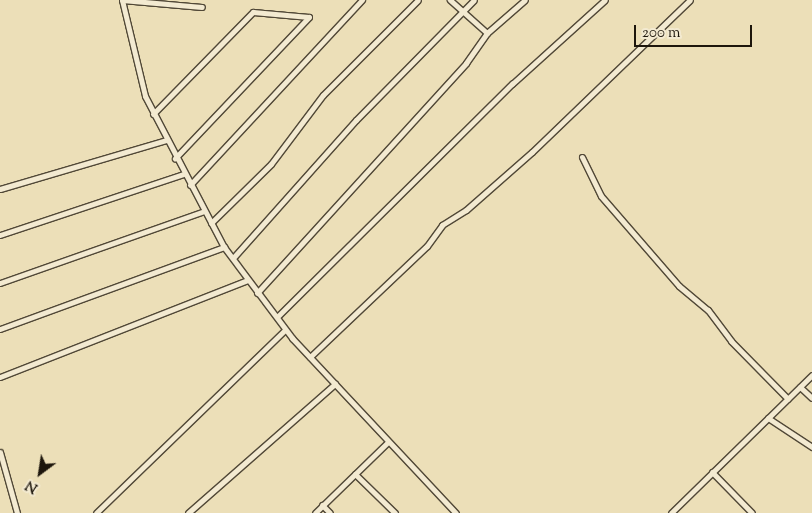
<!DOCTYPE html>
<html>
<head>
<meta charset="utf-8">
<style>
  body { margin:0 }
  #map { position:relative; width:812px; height:513px; overflow:hidden; background:#ecdfb8; font-family:"Sorts Mill Goudy",serif }
  div>[style] { position:absolute }
  .roads { filter:drop-shadow(1px 0 #514837) drop-shadow(-1px 0 #514837) drop-shadow(0 1px #514837) drop-shadow(0 -1px #514837) }
  .minor>* { height:5px; margin:-2.5px; padding:0 2.5px; transform-origin:2.5px; border-radius:2.5px; background:#f3ead1 }
  span { translate:-50% -50%; white-space:nowrap; text-align:center; line-height:1.15; -webkit-text-stroke:5px #f3ead1; paint-order:stroke }
  .north { position:absolute; left:15px; top:448px; width:50px; height:50px; -webkit-text-stroke:4px #f3ead1; paint-order:stroke; rotate:211deg; font-size:14px; font-weight:700; line-height:20px; text-align:center; color:#1d160c }
  .north::after { content:''; display:block; margin:auto; width:18px; height:22px; background:#1d160c; clip-path:polygon(50% 0,100% 100%,50% 72%,0 100%) }
  .scale { position:absolute; left:634px; top:25px; width:118px; height:22px; box-sizing:border-box; border:2px solid #1d160c; border-top:0; padding-left:6px; font-size:15px; line-height:18px; white-space:nowrap; color:#1d160c; -webkit-text-stroke:4px #f3ead1; paint-order:stroke }
</style>
</head>
<body>
<div id="map">
  <div class="roads">
    <div class="minor">
      <i style="left:122px;top:0;width:99px;rotate:76.5deg"></i>
      <i style="left:145px;top:96px;width:170px;rotate:62.4deg"></i>
      <i style="left:224px;top:247px;width:114px;rotate:53.2deg"></i>
      <i style="left:292px;top:338px;width:240px;rotate:46.9deg"></i>
      <i style="left:122px;top:0;width:80px;rotate:5deg"></i>
      <i style="left:487px;top:33px;width:50px;rotate:-41deg"></i>
      <i style="left:153px;top:114px;width:143px;rotate:-45.6deg"></i>
      <i style="left:253px;top:12px;width:56px;rotate:5.1deg"></i>
      <i style="left:309px;top:17px;width:195px;rotate:133.5deg"></i>
      <i style="left:582px;top:157px;width:43px;rotate:64deg"></i>
      <i style="left:601px;top:196px;width:119px;rotate:49.1deg"></i>
      <i style="left:679px;top:286px;width:38px;rotate:40deg"></i>
      <i style="left:708px;top:310px;width:39px;rotate:53deg"></i>
      <i style="left:731px;top:341px;width:81px;rotate:45.5deg"></i>
      <i style="left:190px;top:185px;width:253px;rotate:-47.1deg"></i>
      <i style="left:0;top:189px;width:173px;rotate:-16.4deg"></i>
      <i style="left:211px;top:223px;width:84px;rotate:-44.5deg"></i>
      <i style="left:271px;top:164px;width:86px;rotate:-53deg"></i>
      <i style="left:323px;top:95px;width:134px;rotate:-45deg"></i>
      <i style="left:0;top:235px;width:193px;rotate:-18.4deg"></i>
      <i style="left:233px;top:258px;width:185px;rotate:-48.3deg"></i>
      <i style="left:356px;top:120px;width:168px;rotate:-45.5deg"></i>
      <i style="left:0;top:283px;width:216px;rotate:-19.4deg"></i>
      <i style="left:257px;top:293px;width:311px;rotate:-47.7deg"></i>
      <i style="left:466px;top:63px;width:37px;rotate:-55deg"></i>
      <i style="left:487px;top:33px;width:50px;rotate:-138.3deg"></i>
      <i style="left:278px;top:316px;width:330px;rotate:-44.8deg"></i>
      <i style="left:512px;top:84px;width:125px;rotate:-42.1deg"></i>
      <i style="left:0;top:329px;width:239px;rotate:-20.1deg"></i>
      <i style="left:310px;top:357px;width:161px;rotate:-43.5deg"></i>
      <i style="left:427px;top:246px;width:26px;rotate:-54deg"></i>
      <i style="left:442px;top:225px;width:28px;rotate:-32deg"></i>
      <i style="left:466px;top:210px;width:88px;rotate:-41.3deg"></i>
      <i style="left:532px;top:152px;width:219px;rotate:-43.9deg"></i>
      <i style="left:0;top:377px;width:265px;rotate:-21.4deg"></i>
      <i style="left:800px;top:387px;width:16px;rotate:43deg"></i>
      <i style="left:768px;top:418px;width:53px;rotate:33.4deg"></i>
      <i style="left:0;top:452px;width:63px;rotate:74.4deg"></i>
      <i style="left:712px;top:472px;width:57px;rotate:45.7deg"></i>
      <i style="left:355px;top:474px;width:56px;rotate:44.3deg"></i>
      <i style="left:322px;top:505px;width:11px;rotate:45deg"></i>
      <i style="left:96px;top:513px;width:263px;rotate:-44.1deg"></i>
      <i style="left:188px;top:513px;width:196px;rotate:-41.3deg"></i>
      <i style="left:315px;top:513px;width:100px;rotate:-44.2deg"></i>
      <i style="left:671px;top:513px;width:197px;rotate:-44.4deg"></i>
    </div>
  </div>
  <div class="north">N</div>
  <div class="scale">200 m</div>
</div>
</body>
</html>
